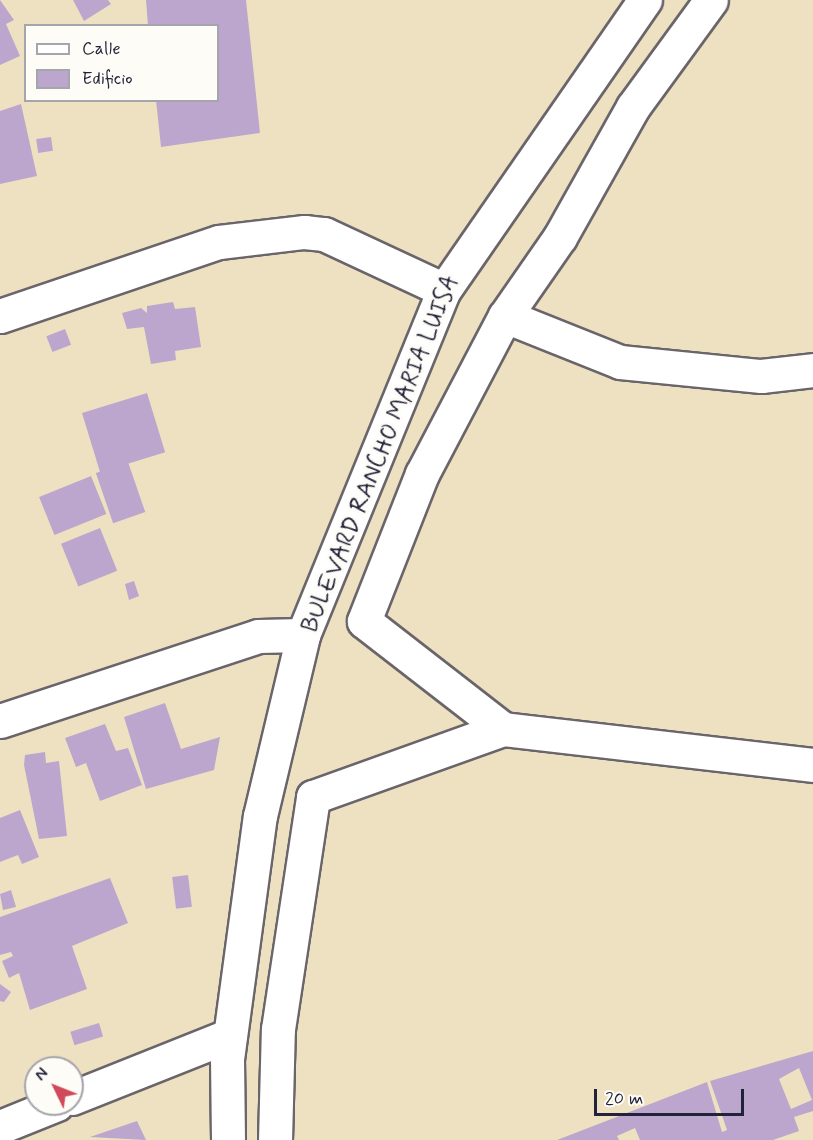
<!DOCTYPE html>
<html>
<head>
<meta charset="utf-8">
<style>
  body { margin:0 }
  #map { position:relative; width:813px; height:1140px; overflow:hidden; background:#eee1c1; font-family:Mynerve,sans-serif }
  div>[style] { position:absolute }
  .building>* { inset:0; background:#bda6cd; transform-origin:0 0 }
  .roads { filter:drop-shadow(2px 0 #69656a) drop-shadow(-2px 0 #69656a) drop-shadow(0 2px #69656a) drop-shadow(0 -2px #69656a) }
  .street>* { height:33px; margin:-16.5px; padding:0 16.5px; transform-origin:16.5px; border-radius:16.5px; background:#fff }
  .secondary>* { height:33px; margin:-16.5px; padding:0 16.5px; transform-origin:16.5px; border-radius:16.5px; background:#fff }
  span { translate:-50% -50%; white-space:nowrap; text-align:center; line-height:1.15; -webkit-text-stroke:6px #fdfcf7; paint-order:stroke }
  .street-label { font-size:24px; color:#22223b }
  .legend { position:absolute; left:24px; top:24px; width:195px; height:78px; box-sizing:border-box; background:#fdfcf7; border:2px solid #a5a5ac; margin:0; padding:8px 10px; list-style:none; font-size:18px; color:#22223b }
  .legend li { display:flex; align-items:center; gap:12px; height:30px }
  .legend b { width:30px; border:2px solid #a5a5ac }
  .north { position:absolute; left:24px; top:1056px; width:60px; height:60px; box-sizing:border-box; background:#fdfcf7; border:2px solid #a5a5ac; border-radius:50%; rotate:313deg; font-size:16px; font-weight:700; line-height:24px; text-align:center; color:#22223b }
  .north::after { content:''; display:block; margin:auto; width:21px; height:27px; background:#d1495b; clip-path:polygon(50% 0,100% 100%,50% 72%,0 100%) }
  .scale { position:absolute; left:594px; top:1089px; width:150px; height:27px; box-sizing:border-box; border:3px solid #22223b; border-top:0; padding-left:8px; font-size:18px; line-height:21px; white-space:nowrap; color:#22223b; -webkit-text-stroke:4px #fdfcf7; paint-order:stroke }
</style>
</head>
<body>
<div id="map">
  <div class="building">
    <i style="clip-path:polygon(0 0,14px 20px,6px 24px,20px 56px,0 65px)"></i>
    <i style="clip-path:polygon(73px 0,108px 0,111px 4px,84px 21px)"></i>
    <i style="clip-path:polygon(146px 0,246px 0,260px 133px,161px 147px,156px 100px,218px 100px,218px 26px,148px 26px)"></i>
    <i style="clip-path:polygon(21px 104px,37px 176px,0 184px,0 111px)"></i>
    <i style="left:51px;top:137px;width:14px;height:15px;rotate:82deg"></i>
    <i style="clip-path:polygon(173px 302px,175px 309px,195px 307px,201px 347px,175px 351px,176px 360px,151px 364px,144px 327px,127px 329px,122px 313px,141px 308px,147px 313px,147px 306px)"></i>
    <i style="left:65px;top:329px;width:17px;height:20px;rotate:69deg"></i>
    <i style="left:147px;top:393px;width:62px;height:68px;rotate:73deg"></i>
    <i style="left:128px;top:462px;width:53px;height:34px;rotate:71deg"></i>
    <i style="left:91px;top:476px;width:41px;height:56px;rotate:68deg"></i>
    <i style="left:100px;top:528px;width:46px;height:42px;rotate:68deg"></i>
    <i style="clip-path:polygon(134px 581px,139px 596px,129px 600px,125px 584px)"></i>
    <i style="clip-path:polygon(165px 703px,181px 749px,220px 737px,214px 770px,146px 789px,124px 717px)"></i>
    <i style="clip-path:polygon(105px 724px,116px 751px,128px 748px,142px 785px,100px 801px,86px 763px,76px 767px,65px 738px)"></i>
    <i style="clip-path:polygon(45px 752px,46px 763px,59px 761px,67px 836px,39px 839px,24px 765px,25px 755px)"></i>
    <i style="clip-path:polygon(20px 810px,39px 857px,22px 864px,18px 855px,0 862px,0 818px)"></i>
    <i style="left:188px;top:875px;width:32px;height:16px;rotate:83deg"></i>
    <i style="clip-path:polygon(110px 878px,128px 923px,72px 946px,87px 989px,30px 1010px,19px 973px,9px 978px,2px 961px,13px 956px,11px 952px,0 955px,0 917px)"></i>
    <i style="clip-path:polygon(11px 890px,16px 907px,3px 910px,0 894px)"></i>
    <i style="clip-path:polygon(0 984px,11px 992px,4px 1002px,0 1001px)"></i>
    <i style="left:99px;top:1023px;width:14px;height:30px;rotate:73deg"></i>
    <i style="clip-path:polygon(evenodd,813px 1051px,813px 1111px,794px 1117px,799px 1131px,773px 1140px,640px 1140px,635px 1128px,617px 1136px,619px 1140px,557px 1140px,707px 1082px,722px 1132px,727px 1130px,710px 1081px,813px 1051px,799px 1068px,812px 1100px,791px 1109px,779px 1079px,799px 1068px)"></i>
    <i style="clip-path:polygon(137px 1121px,146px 1140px,90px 1137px)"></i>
  </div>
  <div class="roads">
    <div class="street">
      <i style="left:0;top:316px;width:231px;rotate:-18.7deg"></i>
      <i style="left:219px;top:242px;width:86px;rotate:-6.7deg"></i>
      <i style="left:304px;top:232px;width:20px;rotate:6deg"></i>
      <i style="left:324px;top:234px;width:132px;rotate:25deg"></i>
      <i style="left:505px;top:316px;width:124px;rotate:21.8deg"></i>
      <i style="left:620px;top:362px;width:142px;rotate:5.7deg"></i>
      <i style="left:761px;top:376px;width:52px;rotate:-6.6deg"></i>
      <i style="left:0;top:721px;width:272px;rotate:-18.2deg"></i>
      <i style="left:258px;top:636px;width:45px;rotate:-1.3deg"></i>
      <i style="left:503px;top:729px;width:312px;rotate:6.6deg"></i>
      <i style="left:72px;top:1098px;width:170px;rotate:-21.7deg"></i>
      <i style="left:0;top:1127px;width:61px;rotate:-22deg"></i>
    </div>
    <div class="secondary">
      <i style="left:228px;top:1140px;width:81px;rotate:-90.7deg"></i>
      <i style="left:227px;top:1059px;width:245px;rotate:-82.3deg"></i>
      <i style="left:260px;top:816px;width:186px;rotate:-76.6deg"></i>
      <i style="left:303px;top:635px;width:373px;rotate:-67.8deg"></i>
      <i style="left:444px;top:290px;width:353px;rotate:-55.3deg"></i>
      <i style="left:275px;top:1140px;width:111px;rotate:-88.5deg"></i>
      <i style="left:278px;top:1029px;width:235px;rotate:-81.4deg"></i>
      <i style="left:313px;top:797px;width:202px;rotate:-19.7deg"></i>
      <i style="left:503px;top:729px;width:176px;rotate:-142.2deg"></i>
      <i style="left:364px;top:621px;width:158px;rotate:-68.5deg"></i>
      <i style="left:422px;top:474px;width:178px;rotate:-62.3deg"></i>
      <i style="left:505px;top:316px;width:96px;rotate:-55.2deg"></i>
      <i style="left:560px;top:237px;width:149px;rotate:-60.7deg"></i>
      <i style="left:633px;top:107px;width:132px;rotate:-53.9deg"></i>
    </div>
  </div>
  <div class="street-label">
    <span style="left:381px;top:454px;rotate:-68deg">BULEVARD RANCHO MARIA LUISA</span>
  </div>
  <ul class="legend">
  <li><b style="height:8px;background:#fff"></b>Calle</li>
  <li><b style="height:16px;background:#bda6cd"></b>Edificio</li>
  </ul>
  <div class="north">N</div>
  <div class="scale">20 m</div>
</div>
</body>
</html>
